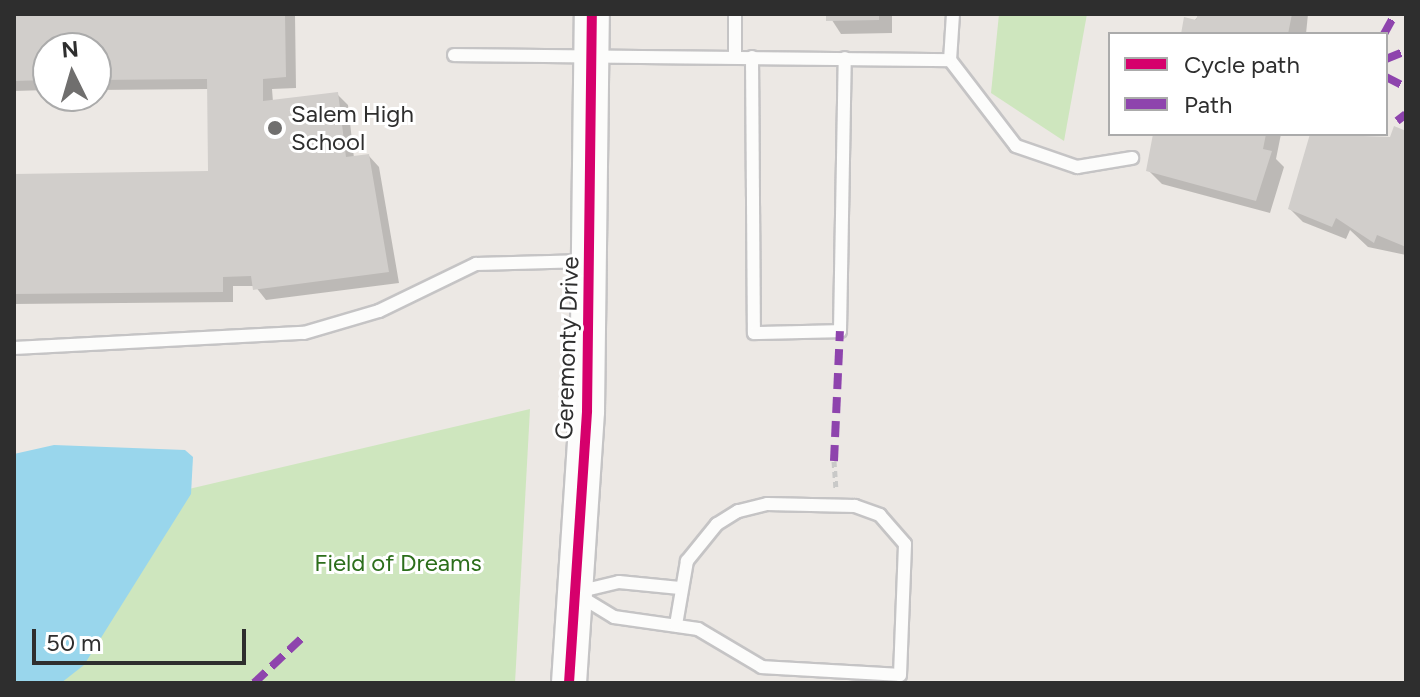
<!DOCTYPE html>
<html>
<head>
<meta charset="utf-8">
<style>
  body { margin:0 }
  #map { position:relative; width:1420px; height:697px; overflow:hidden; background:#ece8e4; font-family:Figtree,sans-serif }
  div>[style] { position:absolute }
  .green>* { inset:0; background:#cee6be }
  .water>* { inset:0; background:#99d6ec }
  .shadow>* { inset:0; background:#0003 }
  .building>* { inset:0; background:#d1cecb }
  .path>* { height:5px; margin-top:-2.5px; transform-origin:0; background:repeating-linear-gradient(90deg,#c9c9c8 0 6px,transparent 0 10px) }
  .roads { filter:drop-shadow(2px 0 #c5c4c5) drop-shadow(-2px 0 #c5c4c5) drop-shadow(0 2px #c5c4c5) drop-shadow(0 -2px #c5c4c5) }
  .lane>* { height:12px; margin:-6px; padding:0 6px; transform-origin:6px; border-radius:6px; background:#fcfcfb }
  .secondary>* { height:34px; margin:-17px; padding:0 17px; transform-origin:17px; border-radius:17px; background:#fcfcfb }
  .quiet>* { height:8px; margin-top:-4px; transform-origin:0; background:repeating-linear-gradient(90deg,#8e44ad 0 16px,transparent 0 24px) }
  .cycleway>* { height:10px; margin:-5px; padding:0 5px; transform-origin:5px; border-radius:5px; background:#d6006c }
  .dots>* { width:22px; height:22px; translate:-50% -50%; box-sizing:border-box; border:4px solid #fff; border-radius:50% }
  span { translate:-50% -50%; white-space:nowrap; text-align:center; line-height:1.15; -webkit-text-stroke:6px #fff; paint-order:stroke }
  .poi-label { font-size:24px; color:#2e2e2e }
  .left { translate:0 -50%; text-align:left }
  .street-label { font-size:24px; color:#2e2e2e }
  .park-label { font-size:24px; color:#2c6e1b }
  .frame { position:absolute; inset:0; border:16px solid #2e2e2e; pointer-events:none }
  .legend { position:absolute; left:1108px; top:32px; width:280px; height:104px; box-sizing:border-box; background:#fff; border:2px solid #ababab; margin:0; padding:10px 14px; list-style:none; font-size:24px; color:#2e2e2e }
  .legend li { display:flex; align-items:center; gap:16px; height:40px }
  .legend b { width:40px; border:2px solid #ababab }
  .north { position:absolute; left:32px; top:32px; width:80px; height:80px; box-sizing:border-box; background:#fff; border:2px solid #ababab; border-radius:50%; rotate:355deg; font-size:22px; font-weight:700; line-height:32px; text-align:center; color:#2e2e2e }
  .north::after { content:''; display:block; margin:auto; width:28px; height:36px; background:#706f6e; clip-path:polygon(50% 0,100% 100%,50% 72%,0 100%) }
  .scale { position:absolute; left:32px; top:629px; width:214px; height:36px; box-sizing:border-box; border:4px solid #2e2e2e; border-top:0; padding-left:10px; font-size:24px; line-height:28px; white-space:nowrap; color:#2e2e2e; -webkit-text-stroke:6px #fff; paint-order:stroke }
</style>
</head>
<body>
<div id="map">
  <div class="green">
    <i style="clip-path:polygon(999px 14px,1087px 14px,1064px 141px,991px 93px)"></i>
    <i style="clip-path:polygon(530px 409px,515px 683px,14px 683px,14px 530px)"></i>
  </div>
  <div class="water">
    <i style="clip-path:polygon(54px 445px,185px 450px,193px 457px,191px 494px,84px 665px,61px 683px,14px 683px,14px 454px)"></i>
  </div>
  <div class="shadow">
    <i style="clip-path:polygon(14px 14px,295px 14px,296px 88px,272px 89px,273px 102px,337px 94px,348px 105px,354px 158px,369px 156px,379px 167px,399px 283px,266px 300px,255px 286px,233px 286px,233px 302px,14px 304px,14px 176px,210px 173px,209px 89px,96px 90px,96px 48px,48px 48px,48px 90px,14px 91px)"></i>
    <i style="clip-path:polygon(828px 14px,892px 14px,892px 33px,841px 34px)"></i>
    <i style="clip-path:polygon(1200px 14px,1308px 14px,1306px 34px,1183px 34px)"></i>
    <i style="clip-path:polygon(1406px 133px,1406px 255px,1368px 247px,1350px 230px,1346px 239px,1303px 222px,1290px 209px,1314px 134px,1391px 140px)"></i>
    <i style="clip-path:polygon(1155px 134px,1281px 134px,1276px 159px,1284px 167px,1270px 213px,1162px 184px,1148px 170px)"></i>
  </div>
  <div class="building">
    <i style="clip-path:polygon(14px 14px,285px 14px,286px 77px,263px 79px,263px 101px,338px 92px,346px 157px,369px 154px,389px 272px,253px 290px,251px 276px,223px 277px,223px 292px,14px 294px,14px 174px,208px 171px,207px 79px,96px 80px,96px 48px,48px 48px,48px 80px,14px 81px)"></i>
    <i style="clip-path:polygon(826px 14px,879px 14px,879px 20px,826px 21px)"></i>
    <i style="clip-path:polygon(1198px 14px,1292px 14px,1288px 34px,1181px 34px,1184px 17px,1196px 20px)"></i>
    <i style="clip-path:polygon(1394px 126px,1406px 131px,1406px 247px,1377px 235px,1374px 243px,1336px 218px,1332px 227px,1288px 209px,1310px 134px,1390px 137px)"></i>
    <i style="clip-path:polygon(1153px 134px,1266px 134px,1263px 149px,1272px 151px,1256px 201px,1146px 171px)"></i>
  </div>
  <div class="path">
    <i style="left:834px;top:461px;width:27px;rotate:86deg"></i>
  </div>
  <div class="roads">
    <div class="lane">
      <i style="left:735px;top:14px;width:43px;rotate:90deg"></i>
      <i style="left:953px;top:14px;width:46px;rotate:93.7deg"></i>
      <i style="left:950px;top:60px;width:108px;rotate:52.5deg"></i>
      <i style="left:1016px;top:146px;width:65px;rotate:19deg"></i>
      <i style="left:1077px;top:167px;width:56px;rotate:-9.3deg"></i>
      <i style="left:454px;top:55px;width:496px;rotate:0.6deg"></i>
      <i style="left:752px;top:57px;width:276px;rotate:89.6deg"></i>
      <i style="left:754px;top:333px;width:86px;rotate:-1.3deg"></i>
      <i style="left:840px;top:331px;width:273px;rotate:-89deg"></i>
      <i style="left:14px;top:348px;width:290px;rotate:-3deg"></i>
      <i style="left:304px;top:333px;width:78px;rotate:-16.3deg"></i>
      <i style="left:379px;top:311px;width:108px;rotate:-25.9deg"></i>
      <i style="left:476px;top:264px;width:111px;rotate:-1.5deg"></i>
      <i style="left:577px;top:592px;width:43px;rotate:-13.4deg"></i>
      <i style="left:619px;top:582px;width:61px;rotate:5.6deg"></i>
      <i style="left:578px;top:595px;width:42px;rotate:31.4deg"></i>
      <i style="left:614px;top:617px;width:85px;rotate:8.1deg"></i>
      <i style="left:698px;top:629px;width:74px;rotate:30.7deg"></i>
      <i style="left:762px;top:667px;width:138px;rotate:3.3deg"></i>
      <i style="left:900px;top:675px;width:131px;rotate:-87.8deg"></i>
      <i style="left:905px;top:544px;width:38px;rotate:-131deg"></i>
      <i style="left:880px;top:515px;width:27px;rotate:-160deg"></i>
      <i style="left:855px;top:506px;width:88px;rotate:-178.7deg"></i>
      <i style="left:767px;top:504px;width:30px;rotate:166deg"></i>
      <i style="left:738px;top:511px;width:25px;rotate:148deg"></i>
      <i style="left:717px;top:524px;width:48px;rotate:129deg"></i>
      <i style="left:687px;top:561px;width:65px;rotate:99.8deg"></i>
    </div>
    <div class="secondary">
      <i style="left:569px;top:683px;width:273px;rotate:-86.2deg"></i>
      <i style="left:587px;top:411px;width:397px;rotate:-89.3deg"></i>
    </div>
  </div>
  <div class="quiet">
    <i style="left:1384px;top:34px;width:23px;rotate:-61deg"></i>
    <i style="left:1386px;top:59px;width:22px;rotate:-22deg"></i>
    <i style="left:1386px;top:77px;width:22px;rotate:27deg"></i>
    <i style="left:1397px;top:121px;width:11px;rotate:-38deg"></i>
    <i style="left:834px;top:461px;width:130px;rotate:-87.4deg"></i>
    <i style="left:254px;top:683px;width:67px;rotate:-43.2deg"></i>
  </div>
  <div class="cycleway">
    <i style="left:569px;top:683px;width:273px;rotate:-86.2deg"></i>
    <i style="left:587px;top:411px;width:397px;rotate:-89.3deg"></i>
  </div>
  <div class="dots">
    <i style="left:275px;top:128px;background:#706f6e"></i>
  </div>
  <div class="poi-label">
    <span class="left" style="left:291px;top:128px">Salem High<br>School</span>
  </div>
  <div class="street-label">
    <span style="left:567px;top:348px;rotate:-88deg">Geremonty Drive</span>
  </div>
  <div class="park-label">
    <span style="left:398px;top:563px">Field of Dreams</span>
  </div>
  <div class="frame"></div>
  <ul class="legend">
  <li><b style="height:10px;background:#d6006c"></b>Cycle path</li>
  <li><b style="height:10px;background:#8e44ad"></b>Path</li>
  </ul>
  <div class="north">N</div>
  <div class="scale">50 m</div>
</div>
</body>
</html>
